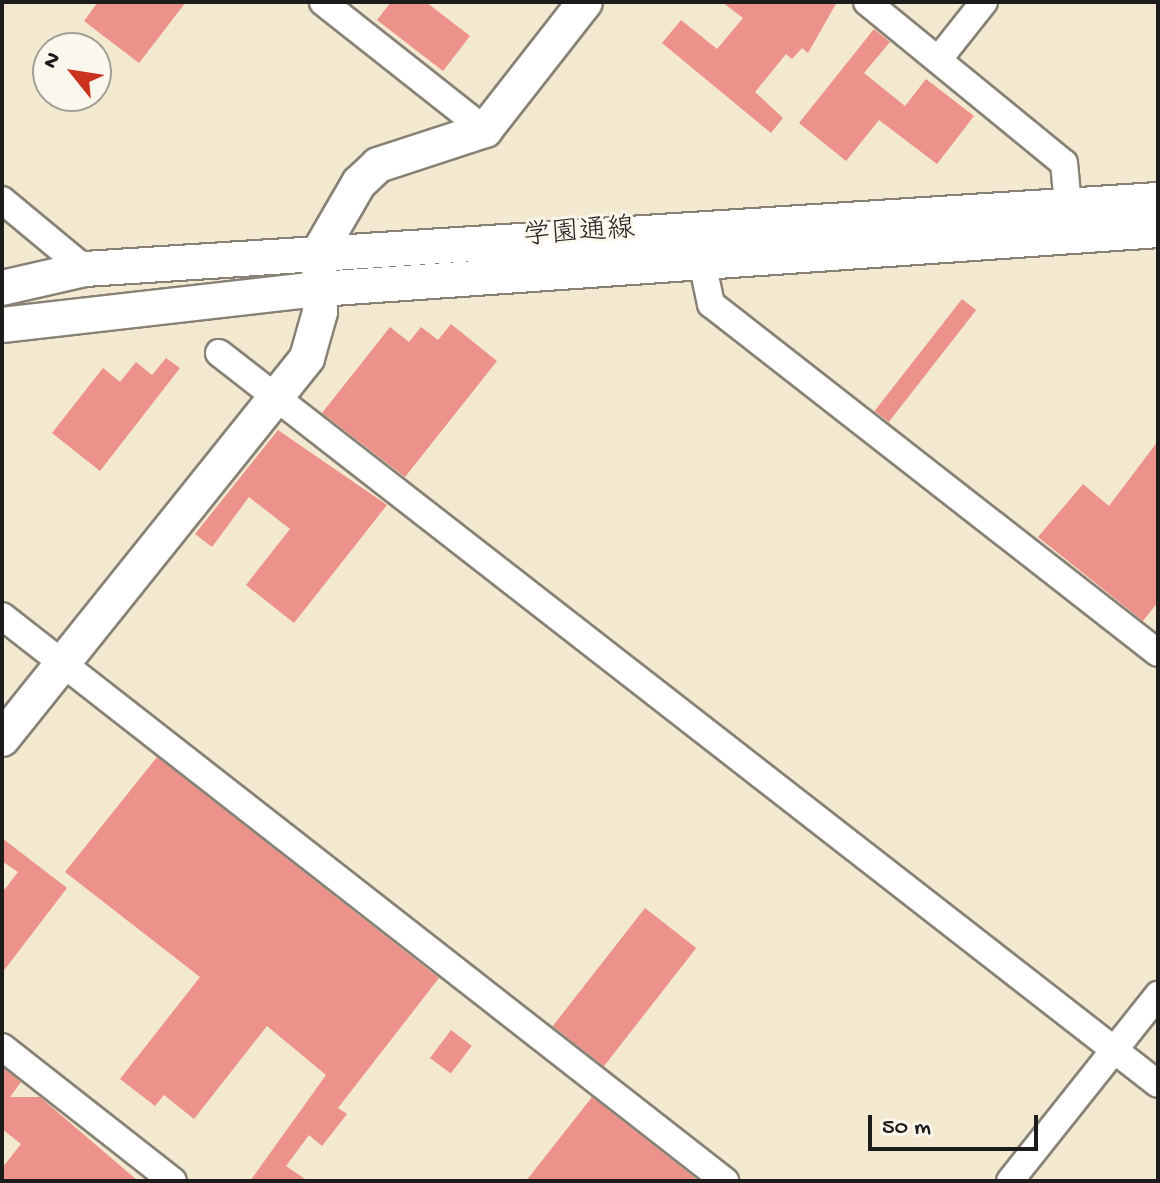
<!DOCTYPE html>
<html>
<head>
<meta charset="utf-8">
<style>
  body { margin:0 }
  #map { position:relative; width:1160px; height:1183px; overflow:hidden; background:#f3e8d0; font-family:"Gochi Hand","Klee One",sans-serif }
  div>[style] { position:absolute }
  .building>* { inset:0; background:#ec928a; transform-origin:0 0 }
  .roads { filter:drop-shadow(2px 0 #888276) drop-shadow(-2px 0 #888276) drop-shadow(0 2px #888276) drop-shadow(0 -2px #888276) }
  .minor>* { height:26px; margin:-13px; padding:0 13px; transform-origin:13px; border-radius:13px; background:#fff }
  .tertiary>* { height:34px; margin:-17px; padding:0 17px; transform-origin:17px; border-radius:17px; background:#fff }
  span { translate:-50% -50%; white-space:nowrap; text-align:center; line-height:1.15; -webkit-text-stroke:6px #fbf7ec; paint-order:stroke }
  .street-label { font-size:28px; color:#1c1c1c }
  .frame { position:absolute; inset:0; border:4px solid #1c1c1c; pointer-events:none }
  .north { position:absolute; left:32px; top:32px; width:80px; height:80px; box-sizing:border-box; background:#fbf7ec; border:2px solid #a29f99; border-radius:50%; rotate:300deg; font-size:22px; font-weight:700; line-height:32px; text-align:center; color:#1c1c1c }
  .north::after { content:''; display:block; margin:auto; width:28px; height:36px; background:#c8321e; clip-path:polygon(50% 0,100% 100%,50% 72%,0 100%) }
  .scale { position:absolute; left:868px; top:1115px; width:170px; height:36px; box-sizing:border-box; border:4px solid #1c1c1c; border-top:0; padding-left:10px; font-size:24px; line-height:28px; white-space:nowrap; color:#1c1c1c; -webkit-text-stroke:6px #fbf7ec; paint-order:stroke }
</style>
</head>
<body>
<div id="map">
  <div class="building">
    <i style="clip-path:polygon(98px 2px,186px 2px,139px 63px,84px 21px)"></i>
    <i style="clip-path:polygon(391px 2px,426px 2px,470px 36px,443px 71px,377px 20px)"></i>
    <i style="clip-path:polygon(722px 2px,837px 2px,808px 53px,802px 48px,792px 59px,786px 54px,755px 92px,783px 118px,771px 133px,662px 43px,681px 20px,717px 49px,743px 18px)"></i>
    <i style="clip-path:polygon(874px 29px,890px 42px,864px 73px,905px 106px,926px 79px,974px 116px,937px 164px,879px 120px,846px 161px,799px 123px)"></i>
    <i style="left:962px;top:299px;width:18px;height:142px;rotate:38deg"></i>
    <i style="clip-path:polygon(451px 324px,497px 361px,405px 477px,322px 413px,390px 327px,409px 342px,421px 327px,438px 340px)"></i>
    <i style="clip-path:polygon(166px 358px,180px 368px,100px 471px,52px 433px,103px 368px,120px 382px,136px 362px,152px 375px)"></i>
    <i style="clip-path:polygon(278px 430px,387px 505px,294px 623px,246px 585px,290px 529px,249px 497px,212px 547px,195px 534px)"></i>
    <i style="clip-path:polygon(1158px 441px,1158px 602px,1143px 621px,1038px 537px,1083px 484px,1109px 506px)"></i>
    <i style="clip-path:polygon(157px 757px,439px 978px,338px 1108px,347px 1114px,322px 1146px,309px 1135px,286px 1166px,308px 1181px,250px 1181px,326px 1075px,267px 1026px,194px 1119px,164px 1095px,155px 1106px,120px 1079px,200px 977px,65px 872px)"></i>
    <i style="clip-path:polygon(2px 838px,67px 888px,2px 973px,2px 893px,18px 872px,2px 861px)"></i>
    <i style="left:645px;top:908px;width:65px;height:150px;rotate:38deg"></i>
    <i style="left:451px;top:1030px;width:26px;height:35px;rotate:37deg"></i>
    <i style="clip-path:polygon(2px 1067px,21px 1082px,10px 1097px,40px 1097px,138px 1181px,2px 1181px,2px 1168px,21px 1144px,2px 1129px)"></i>
    <i style="clip-path:polygon(592px 1097px,699px 1181px,526px 1181px)"></i>
  </div>
  <div class="roads">
    <div class="minor">
      <i style="left:323px;top:2px;width:206px;rotate:38.3deg"></i>
      <i style="left:867px;top:2px;width:254px;rotate:39.3deg"></i>
      <i style="left:1064px;top:163px;width:42px;rotate:84.6deg"></i>
      <i style="left:938px;top:60px;width:74px;rotate:-51.6deg"></i>
      <i style="left:2px;top:200px;width:108px;rotate:39.7deg"></i>
      <i style="left:702px;top:262px;width:43px;rotate:77.9deg"></i>
      <i style="left:711px;top:304px;width:567px;rotate:37.98deg"></i>
      <i style="left:219px;top:353px;width:1190px;rotate:37.9deg"></i>
      <i style="left:2px;top:616px;width:918px;rotate:38.01deg"></i>
      <i style="left:2px;top:1047px;width:217px;rotate:38.1deg"></i>
      <i style="left:1010px;top:1181px;width:238px;rotate:-51.5deg"></i>
    </div>
    <div class="tertiary">
      <i style="left:2px;top:288px;width:85px;rotate:-12.9deg"></i>
      <i style="left:85px;top:269px;width:1075px;rotate:-3.68deg"></i>
      <i style="left:2px;top:325px;width:319px;rotate:-6.5deg"></i>
      <i style="left:319px;top:289px;width:841px;rotate:-4.02deg"></i>
      <i style="left:2px;top:739px;width:488px;rotate:-51.3deg"></i>
      <i style="left:307px;top:358px;width:48px;rotate:-74.2deg"></i>
      <i style="left:320px;top:312px;width:60px;rotate:-91deg"></i>
      <i style="left:319px;top:252px;width:80px;rotate:-59.9deg"></i>
      <i style="left:359px;top:183px;width:26px;rotate:-43deg"></i>
      <i style="left:378px;top:165px;width:113px;rotate:-18.1deg"></i>
      <i style="left:485px;top:130px;width:162px;rotate:-52deg"></i>
    </div>
  </div>
  <div class="street-label">
    <span style="left:579px;top:234px;rotate:-4deg">学園通線</span>
  </div>
  <div class="frame"></div>
  <div class="north">N</div>
  <div class="scale">50 m</div>
</div>
</body>
</html>
